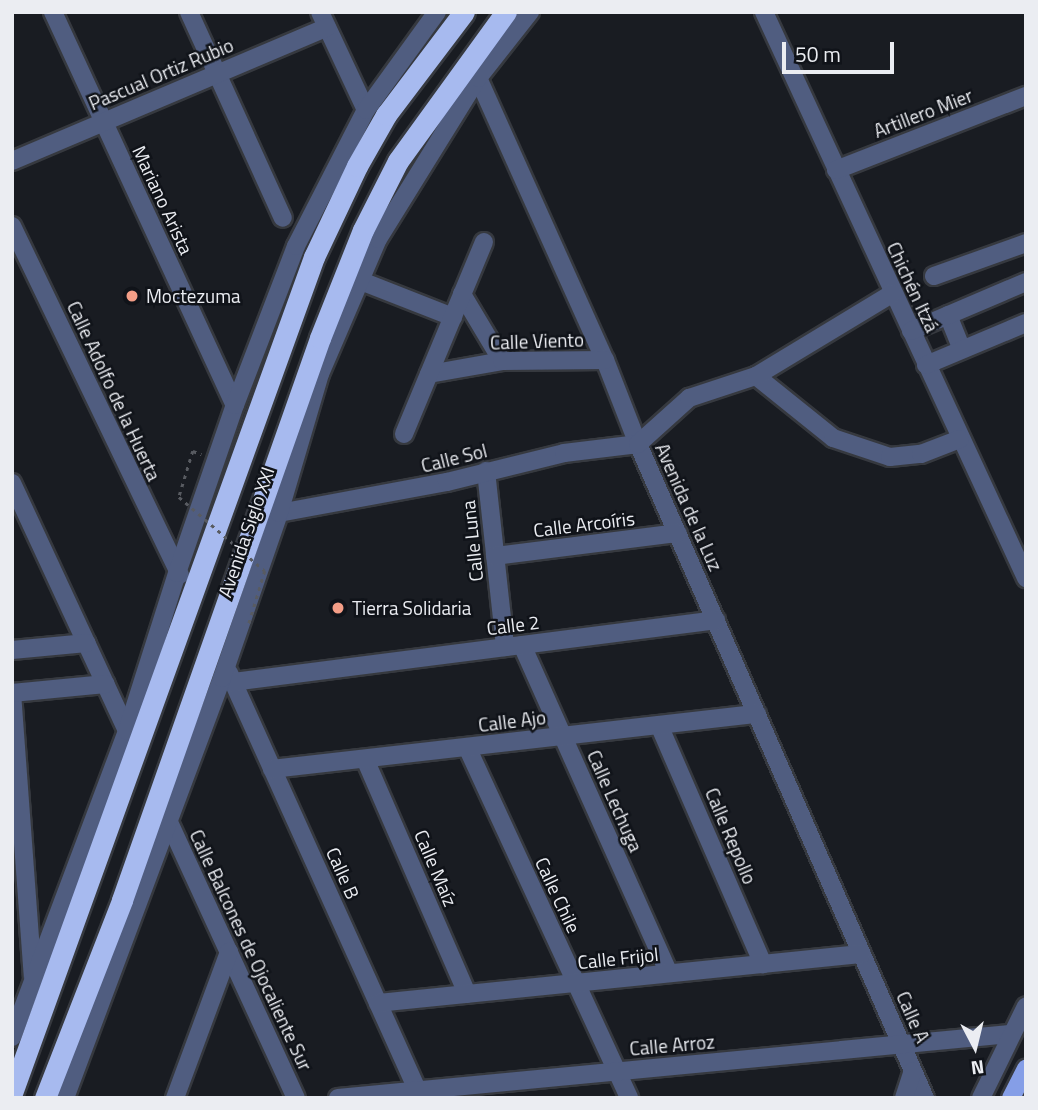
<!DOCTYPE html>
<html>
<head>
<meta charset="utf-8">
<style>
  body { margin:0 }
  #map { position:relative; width:1038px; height:1110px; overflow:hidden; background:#191c22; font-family:"Titillium Web",sans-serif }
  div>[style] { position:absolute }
  .path>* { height:2.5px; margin-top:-1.25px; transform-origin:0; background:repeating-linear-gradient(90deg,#585b61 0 3.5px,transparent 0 8.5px) }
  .roads { filter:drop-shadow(2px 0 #36393f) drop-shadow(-2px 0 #36393f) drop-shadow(0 2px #36393f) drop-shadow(0 -2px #36393f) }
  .minor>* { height:18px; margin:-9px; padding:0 9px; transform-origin:9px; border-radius:9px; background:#505d80 }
  .major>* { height:18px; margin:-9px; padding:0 9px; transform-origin:9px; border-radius:9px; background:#859ee7 }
  .highway>* { height:21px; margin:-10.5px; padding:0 10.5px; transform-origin:10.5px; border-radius:10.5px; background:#a7baef }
  .path-bridge>* { height:2.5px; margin-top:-1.25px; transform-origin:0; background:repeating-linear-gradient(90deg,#585b61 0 3.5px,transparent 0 8.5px) }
  .dots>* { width:19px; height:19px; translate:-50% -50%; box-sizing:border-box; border:4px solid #101319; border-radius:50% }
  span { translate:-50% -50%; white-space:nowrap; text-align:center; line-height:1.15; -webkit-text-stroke:5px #101319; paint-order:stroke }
  .street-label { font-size:19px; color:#ebedf2 }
  .poi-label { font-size:19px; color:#ebedf2 }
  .left { translate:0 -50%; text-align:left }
  .frame { position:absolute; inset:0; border:14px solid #ebedf2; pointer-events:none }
  .north { position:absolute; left:940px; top:1012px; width:70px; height:70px; -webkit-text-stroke:5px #101319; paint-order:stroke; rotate:173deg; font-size:19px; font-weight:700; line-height:28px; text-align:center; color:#ebedf2 }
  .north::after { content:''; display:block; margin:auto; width:24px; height:32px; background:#ebedf2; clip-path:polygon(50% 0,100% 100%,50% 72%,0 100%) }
  .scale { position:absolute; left:782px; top:42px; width:112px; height:32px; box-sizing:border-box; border:4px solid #ebedf2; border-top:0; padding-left:9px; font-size:21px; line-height:24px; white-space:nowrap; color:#ebedf2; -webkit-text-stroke:5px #101319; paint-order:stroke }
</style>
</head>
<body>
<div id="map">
  <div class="path">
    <i style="left:193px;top:451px;width:9px;rotate:21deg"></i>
  </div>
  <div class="roads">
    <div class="minor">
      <i style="left:53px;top:12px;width:433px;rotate:65.2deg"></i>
      <i style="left:189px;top:12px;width:226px;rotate:65.5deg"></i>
      <i style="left:320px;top:12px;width:108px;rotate:64.9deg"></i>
      <i style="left:764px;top:12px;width:624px;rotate:65.16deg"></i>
      <i style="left:478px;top:78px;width:309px;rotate:65.8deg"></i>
      <i style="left:605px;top:360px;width:90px;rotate:68.6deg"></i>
      <i style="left:638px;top:444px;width:714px;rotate:66.31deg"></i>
      <i style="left:12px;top:161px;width:342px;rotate:-23deg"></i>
      <i style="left:836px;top:170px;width:204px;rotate:-21.3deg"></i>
      <i style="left:12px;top:226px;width:387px;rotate:64.3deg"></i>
      <i style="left:934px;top:276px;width:98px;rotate:-19.7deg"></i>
      <i style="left:361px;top:281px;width:99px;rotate:21.4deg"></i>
      <i style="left:462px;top:294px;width:78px;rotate:59.2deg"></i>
      <i style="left:948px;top:315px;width:37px;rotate:68deg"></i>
      <i style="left:911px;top:331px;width:125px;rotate:-23.1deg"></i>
      <i style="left:926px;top:365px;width:108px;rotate:-22.8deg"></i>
      <i style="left:429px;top:374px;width:74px;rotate:-10.1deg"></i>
      <i style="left:502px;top:361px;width:103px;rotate:-0.6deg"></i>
      <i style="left:756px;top:376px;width:99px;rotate:38.8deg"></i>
      <i style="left:833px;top:438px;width:60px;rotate:18.4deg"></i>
      <i style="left:890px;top:457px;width:31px;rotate:-6deg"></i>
      <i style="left:921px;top:454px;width:42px;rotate:-21deg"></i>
      <i style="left:404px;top:434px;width:208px;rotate:-67.4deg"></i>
      <i style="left:486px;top:471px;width:177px;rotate:83.8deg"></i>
      <i style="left:12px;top:483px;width:273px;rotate:65.1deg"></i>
      <i style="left:279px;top:513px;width:171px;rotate:-10.5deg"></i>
      <i style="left:447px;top:482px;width:121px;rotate:-13.9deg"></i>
      <i style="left:564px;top:453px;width:75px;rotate:-6.9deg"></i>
      <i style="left:638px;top:444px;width:69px;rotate:-42deg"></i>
      <i style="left:689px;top:398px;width:71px;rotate:-18.2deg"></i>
      <i style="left:756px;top:376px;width:160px;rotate:-31.2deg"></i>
      <i style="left:495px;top:556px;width:184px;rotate:-7.2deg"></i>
      <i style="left:522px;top:645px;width:359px;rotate:65.9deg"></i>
      <i style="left:12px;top:650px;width:75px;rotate:-5.3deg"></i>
      <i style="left:229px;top:673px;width:466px;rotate:65.7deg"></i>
      <i style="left:233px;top:682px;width:487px;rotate:-7.3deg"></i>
      <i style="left:12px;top:693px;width:284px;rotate:85.8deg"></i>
      <i style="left:12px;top:693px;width:94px;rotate:-5.5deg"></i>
      <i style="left:659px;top:725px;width:261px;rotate:66.5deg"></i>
      <i style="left:467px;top:747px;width:387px;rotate:65.2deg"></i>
      <i style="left:365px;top:759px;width:256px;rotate:66.5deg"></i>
      <i style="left:272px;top:769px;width:488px;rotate:-6.5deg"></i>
      <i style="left:168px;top:820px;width:306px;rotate:65.3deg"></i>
      <i style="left:378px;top:1003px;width:486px;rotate:-5.8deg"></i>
      <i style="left:12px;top:1037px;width:327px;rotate:-69.4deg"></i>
      <i style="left:127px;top:731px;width:166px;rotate:-72.4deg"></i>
      <i style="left:177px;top:573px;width:178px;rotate:-71deg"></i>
      <i style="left:235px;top:405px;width:170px;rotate:-69deg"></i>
      <i style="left:296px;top:246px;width:153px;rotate:-62.8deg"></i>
      <i style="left:366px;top:110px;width:121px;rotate:-54.1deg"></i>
      <i style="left:65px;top:1098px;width:448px;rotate:-69.5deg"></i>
      <i style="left:222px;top:678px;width:175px;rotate:-70.9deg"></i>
      <i style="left:279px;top:513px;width:145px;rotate:-73.6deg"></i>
      <i style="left:320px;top:374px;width:147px;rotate:-66.8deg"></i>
      <i style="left:378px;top:239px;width:190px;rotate:-58.2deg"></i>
      <i style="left:478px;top:78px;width:84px;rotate:-51.8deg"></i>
      <i style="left:175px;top:1098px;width:156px;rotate:-69.7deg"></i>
      <i style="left:338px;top:1098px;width:675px;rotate:-5.44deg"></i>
      <i style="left:904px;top:1098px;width:28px;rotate:-72deg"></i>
      <i style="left:981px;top:1098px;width:102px;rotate:-63.9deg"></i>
    </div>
    <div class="major">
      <i style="left:1011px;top:1098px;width:33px;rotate:-63deg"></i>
    </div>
    <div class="highway">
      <i style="left:12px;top:1093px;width:889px;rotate:-70.14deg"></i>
      <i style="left:314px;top:257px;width:101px;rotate:-64.7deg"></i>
      <i style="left:357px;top:166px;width:59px;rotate:-60.4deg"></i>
      <i style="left:386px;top:115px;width:129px;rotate:-52.9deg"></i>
      <i style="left:45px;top:1098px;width:212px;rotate:-68.7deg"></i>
      <i style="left:122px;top:900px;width:596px;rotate:-70.59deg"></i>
      <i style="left:320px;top:338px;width:116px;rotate:-68.3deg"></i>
      <i style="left:363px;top:230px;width:77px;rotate:-63.1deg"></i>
      <i style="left:398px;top:161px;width:184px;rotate:-54.1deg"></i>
    </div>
  </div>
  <div class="path-bridge">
    <i style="left:193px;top:451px;width:48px;rotate:106.9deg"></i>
    <i style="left:179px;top:497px;width:113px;rotate:40.7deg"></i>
    <i style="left:265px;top:571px;width:59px;rotate:106.9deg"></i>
  </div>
  <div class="dots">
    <i style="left:132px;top:296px;background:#f49e87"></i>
    <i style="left:338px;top:608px;background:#f49e87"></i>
  </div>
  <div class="street-label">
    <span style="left:161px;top:74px;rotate:-23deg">Pascual Ortiz Rubio</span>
    <span style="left:923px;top:113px;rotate:-21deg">Artillero Mier</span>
    <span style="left:163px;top:200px;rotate:65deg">Mariano Arista</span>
    <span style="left:913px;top:287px;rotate:65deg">Chichén Itzá</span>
    <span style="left:537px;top:341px;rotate:-2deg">Calle Viento</span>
    <span style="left:114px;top:391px;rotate:65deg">Calle Adolfo de la Huerta</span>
    <span style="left:454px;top:458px;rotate:-14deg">Calle Sol</span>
    <span style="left:689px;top:507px;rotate:66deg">Avenida de la Luz</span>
    <span style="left:584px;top:524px;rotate:-7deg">Calle Arcoíris</span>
    <span style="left:246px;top:532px;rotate:-71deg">Avenida Siglo XXI</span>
    <span style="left:472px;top:541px;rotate:-96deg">Calle Luna</span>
    <span style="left:513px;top:625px;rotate:-7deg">Calle 2</span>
    <span style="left:512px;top:721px;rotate:-7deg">Calle Ajo</span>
    <span style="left:615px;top:801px;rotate:66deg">Calle Lechuga</span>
    <span style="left:731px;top:836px;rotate:67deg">Calle Repollo</span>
    <span style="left:436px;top:868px;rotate:67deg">Calle Maíz</span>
    <span style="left:343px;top:873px;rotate:66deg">Calle B</span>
    <span style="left:558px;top:895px;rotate:65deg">Calle Chile</span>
    <span style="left:251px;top:950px;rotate:65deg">Calle Balcones de Ojocaliente Sur</span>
    <span style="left:618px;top:958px;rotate:-6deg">Calle Frijol</span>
    <span style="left:913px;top:1017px;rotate:66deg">Calle A</span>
    <span style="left:672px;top:1045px;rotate:-5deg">Calle Arroz</span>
  </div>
  <div class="poi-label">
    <span class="left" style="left:146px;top:296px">Moctezuma</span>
    <span class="left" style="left:352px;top:608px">Tierra Solidaria</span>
  </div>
  <div class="frame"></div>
  <div class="north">N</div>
  <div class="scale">50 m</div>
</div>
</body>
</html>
